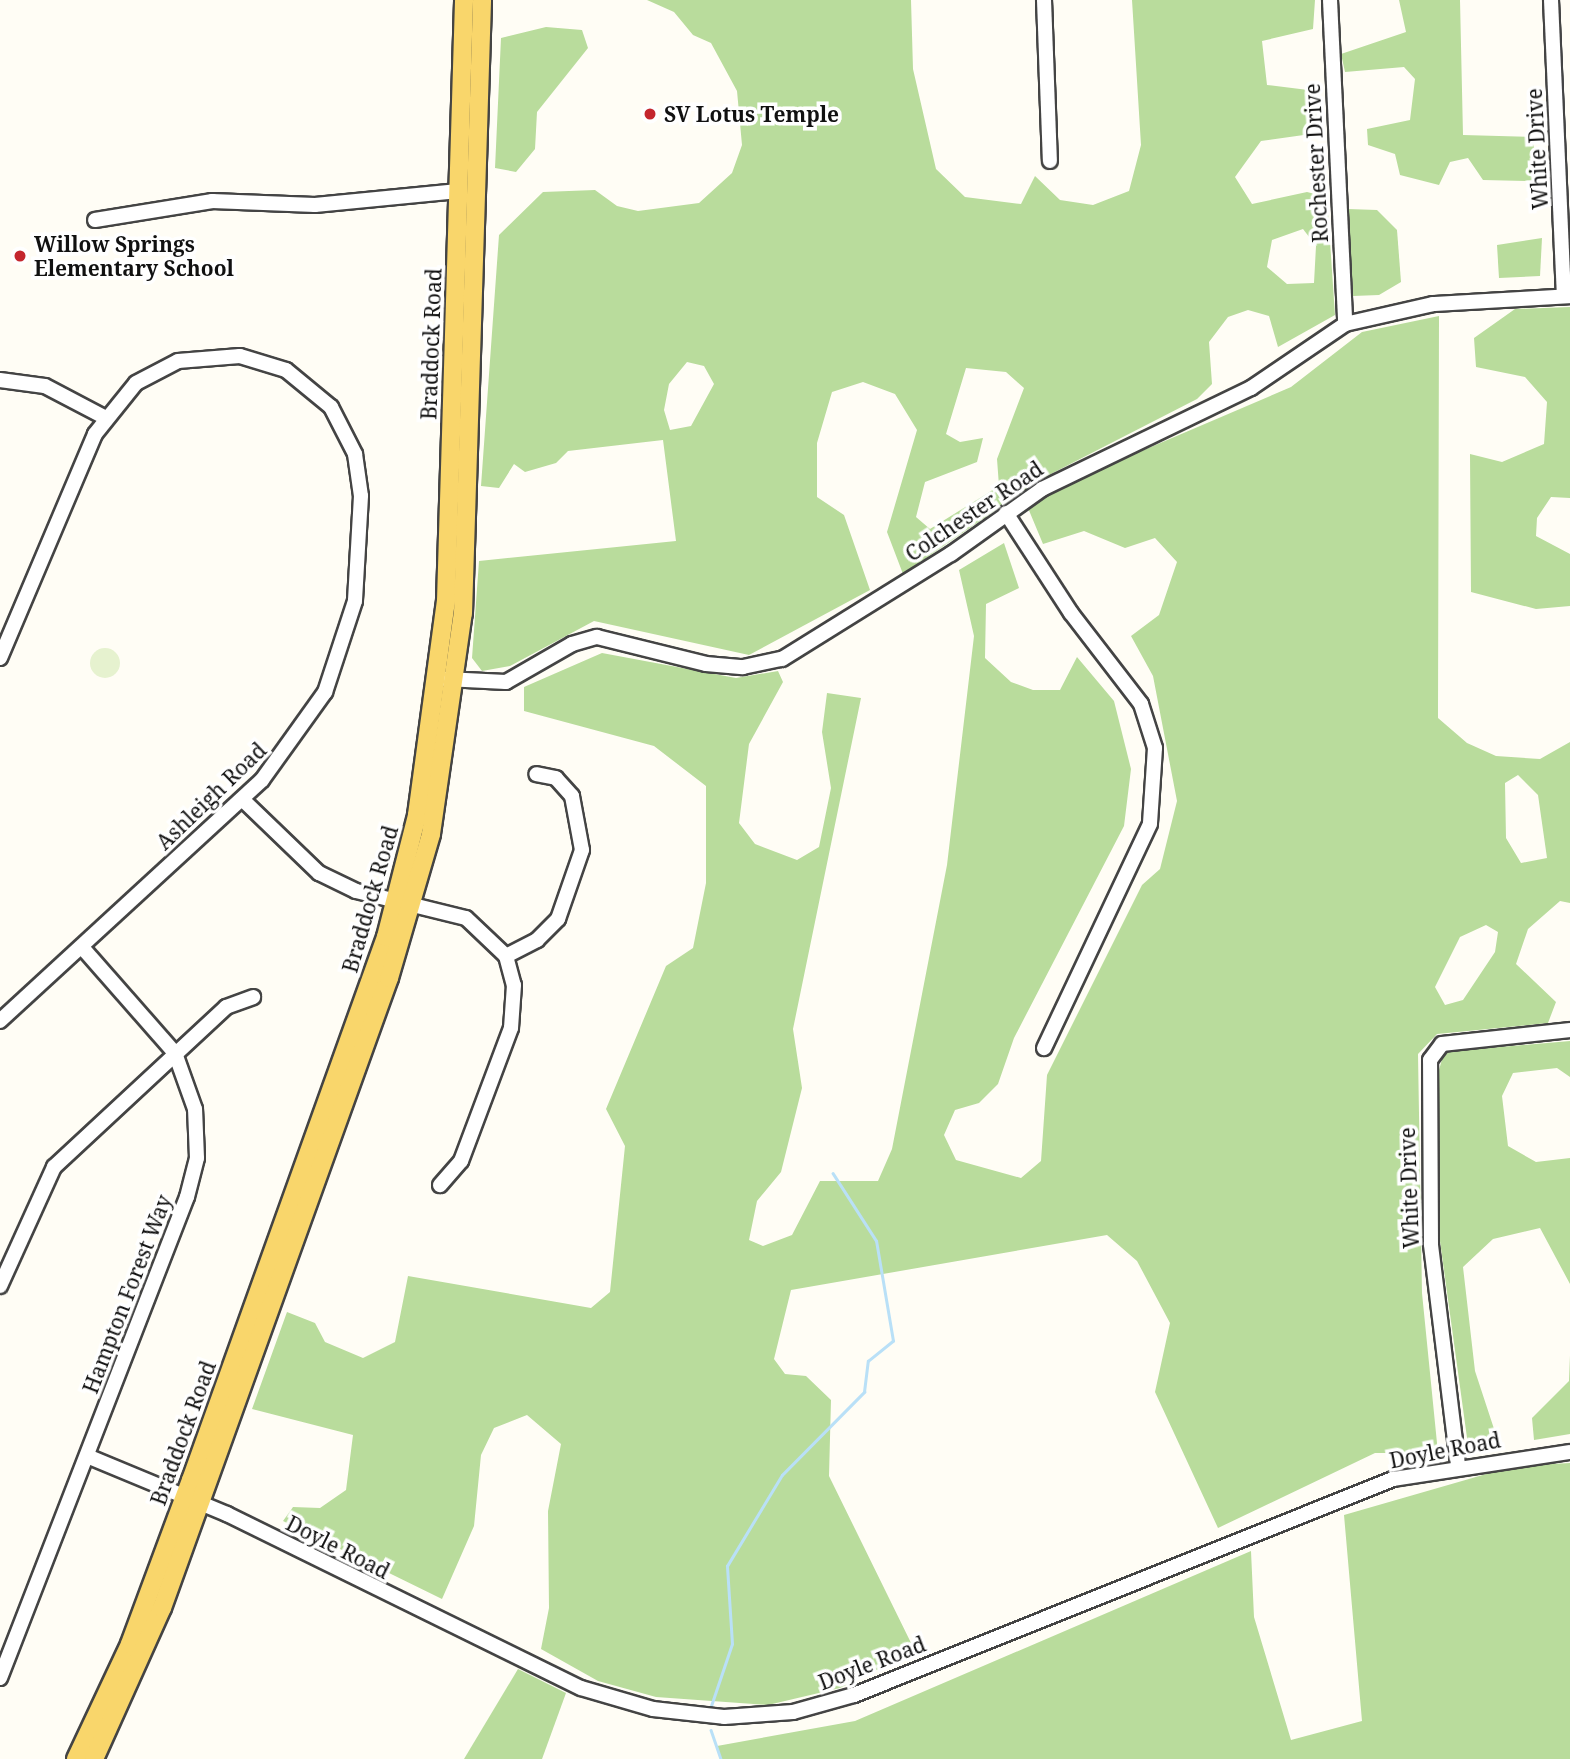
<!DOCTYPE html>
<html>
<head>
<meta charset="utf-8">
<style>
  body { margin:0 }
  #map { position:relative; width:1570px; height:1759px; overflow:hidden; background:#fffdf5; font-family:"Noto Serif",serif }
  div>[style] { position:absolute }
  .forest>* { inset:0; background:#b9dc9c }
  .pitch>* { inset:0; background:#e6f2cf }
  .round { border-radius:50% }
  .stream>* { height:2.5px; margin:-1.25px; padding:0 1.25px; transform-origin:1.25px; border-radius:1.25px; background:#b9e0f7 }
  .roads { filter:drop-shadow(2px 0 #444) drop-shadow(-2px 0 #444) drop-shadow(0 2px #444) drop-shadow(0 -2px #444) }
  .minor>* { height:14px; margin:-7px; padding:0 7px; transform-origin:7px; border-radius:7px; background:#fff }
  .major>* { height:18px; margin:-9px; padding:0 9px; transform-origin:9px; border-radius:9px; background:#f9d66b }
  .dots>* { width:19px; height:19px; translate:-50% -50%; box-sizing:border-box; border:4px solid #fff; border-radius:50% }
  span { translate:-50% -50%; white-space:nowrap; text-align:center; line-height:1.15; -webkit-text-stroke:7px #fff; paint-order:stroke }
  .poi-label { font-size:21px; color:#111; font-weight:700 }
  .left { translate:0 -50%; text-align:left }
  .street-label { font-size:21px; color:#111 }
</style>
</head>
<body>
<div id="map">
  <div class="forest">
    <i style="clip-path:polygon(evenodd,606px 0,911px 0,913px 69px,936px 169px,965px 197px,1021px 204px,1035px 176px,1060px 200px,1093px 205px,1129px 191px,1141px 145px,1132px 0,1315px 0,1313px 29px,1262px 41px,1267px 85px,1316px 91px,1318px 133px,1261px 141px,1235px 177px,1252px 204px,1307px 192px,1327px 197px,1335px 315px,1278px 347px,1269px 316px,1248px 310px,1228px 317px,1209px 342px,1212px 384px,1197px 399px,1041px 479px,903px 574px,887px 532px,917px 430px,895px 394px,863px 382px,832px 392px,817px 443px,817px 497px,844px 515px,870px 590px,749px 655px,594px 621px,510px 666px,482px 671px,472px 658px,479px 561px,676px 541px,663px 440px,568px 451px,556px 463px,525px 472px,514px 464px,499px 488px,481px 486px,499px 235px,543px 192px,595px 190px,617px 206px,638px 211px,699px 203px,732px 173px,742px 145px,737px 91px,711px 43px,693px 35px,674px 12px,647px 0,606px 0,1303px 229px,1316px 246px,1314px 283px,1287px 284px,1267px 267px,1272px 240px,1303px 229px,606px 0,687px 362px,704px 366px,714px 384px,691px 426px,670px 430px,664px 410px,669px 384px,687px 362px,606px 0,966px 368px,1006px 372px,1024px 388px,997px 459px,999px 486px,930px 529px,916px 517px,925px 482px,977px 462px,983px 438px,960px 442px,946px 434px,966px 368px)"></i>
    <i style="clip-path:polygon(1399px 0,1460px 0,1463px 135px,1531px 137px,1537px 157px,1532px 181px,1483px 180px,1468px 158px,1450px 162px,1439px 185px,1400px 175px,1395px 154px,1368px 145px,1367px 129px,1410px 120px,1415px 79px,1404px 67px,1345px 72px,1341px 54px,1406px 32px)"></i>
    <i style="clip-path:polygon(546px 27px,582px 30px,588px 48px,537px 112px,535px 149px,516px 172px,495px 168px,501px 38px)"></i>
    <i style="clip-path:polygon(1348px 209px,1377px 210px,1397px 230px,1401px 282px,1379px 295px,1353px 296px)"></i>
    <i style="clip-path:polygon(1542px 238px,1540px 276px,1499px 278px,1497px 245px)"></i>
    <i style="clip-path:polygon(1570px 307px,1570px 498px,1551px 497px,1537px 518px,1536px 536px,1570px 554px,1570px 606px,1536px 609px,1471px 592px,1470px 454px,1502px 462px,1544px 444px,1547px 402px,1525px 377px,1476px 367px,1474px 338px,1515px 309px)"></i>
    <i style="clip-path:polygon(evenodd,1439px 316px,1438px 718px,1467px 743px,1496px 756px,1540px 759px,1570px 742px,1570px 903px,1560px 901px,1528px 929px,1516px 964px,1556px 1002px,1548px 1023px,1437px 1034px,1418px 1054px,1422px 1293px,1438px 1453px,1375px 1453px,1218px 1528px,1155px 1392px,1170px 1323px,1137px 1261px,1107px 1235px,791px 1290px,774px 1359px,785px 1374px,806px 1376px,831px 1400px,829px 1476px,915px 1651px,840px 1688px,768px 1705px,656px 1697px,598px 1681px,541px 1649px,549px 1608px,548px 1511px,561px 1444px,527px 1415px,494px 1428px,481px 1455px,474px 1526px,442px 1599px,283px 1521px,293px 1507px,320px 1508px,346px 1490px,353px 1435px,252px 1409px,287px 1312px,315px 1323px,325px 1342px,363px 1358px,395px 1342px,408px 1276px,591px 1308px,610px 1292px,625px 1146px,606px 1109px,666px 966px,693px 948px,706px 883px,706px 786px,654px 746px,524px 711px,524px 687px,602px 653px,736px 678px,778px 671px,783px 682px,749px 744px,739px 823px,755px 844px,797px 860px,819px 847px,831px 788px,822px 732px,827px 693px,861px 698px,793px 1029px,802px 1088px,781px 1172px,757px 1201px,749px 1240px,763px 1246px,792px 1235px,820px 1181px,878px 1181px,892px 1149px,947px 865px,974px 636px,959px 570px,1004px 543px,1019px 588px,986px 604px,985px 658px,1011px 682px,1033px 690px,1060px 690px,1077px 657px,1114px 701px,1131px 769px,1124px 826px,1014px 1038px,998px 1084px,979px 1103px,955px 1110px,944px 1135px,956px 1160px,1021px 1178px,1041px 1161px,1047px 1075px,1142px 885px,1160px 869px,1177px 801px,1153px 676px,1131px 636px,1159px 615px,1177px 562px,1155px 538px,1125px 548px,1084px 531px,1043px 544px,1028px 508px,1062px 485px,1291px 387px,1362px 332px,1439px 316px,1518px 775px,1538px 795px,1547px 858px,1521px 863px,1506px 838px,1505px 783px,1518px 775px,1439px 316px,1486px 925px,1498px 932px,1495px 952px,1463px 1000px,1445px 1005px,1435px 987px,1460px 937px,1486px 925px)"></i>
    <i style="clip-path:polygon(1570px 1041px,1570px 1077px,1557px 1068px,1513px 1073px,1502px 1096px,1508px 1146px,1536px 1162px,1570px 1158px,1570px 1284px,1540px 1228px,1493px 1239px,1463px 1267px,1475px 1371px,1498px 1441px,1468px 1445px,1439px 1234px,1439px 1070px,1444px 1052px)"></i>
    <i style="clip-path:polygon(1570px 1355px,1570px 1434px,1534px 1440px,1532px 1418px,1569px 1381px)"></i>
    <i style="clip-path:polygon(1570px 1463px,1570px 1759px,720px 1759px,717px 1746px,855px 1721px,1251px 1551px,1254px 1617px,1291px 1740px,1362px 1721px,1344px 1515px,1514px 1466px)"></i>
    <i style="clip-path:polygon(518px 1669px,566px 1693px,542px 1759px,464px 1759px)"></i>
  </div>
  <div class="pitch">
    <i class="round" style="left:90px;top:648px;width:30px;height:30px"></i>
  </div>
  <div class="stream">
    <i style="left:711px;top:1706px;width:65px;rotate:-71.3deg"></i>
    <i style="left:732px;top:1644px;width:78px;rotate:-93.7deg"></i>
    <i style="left:727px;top:1566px;width:106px;rotate:-58.9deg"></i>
    <i style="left:782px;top:1475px;width:117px;rotate:-45.3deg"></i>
    <i style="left:864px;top:1392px;width:31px;rotate:-83deg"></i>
    <i style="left:868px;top:1361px;width:32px;rotate:-39deg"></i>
    <i style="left:893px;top:1341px;width:101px;rotate:-99.6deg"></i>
    <i style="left:876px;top:1241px;width:80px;rotate:-122.7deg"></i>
    <i style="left:711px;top:1730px;width:31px;rotate:71deg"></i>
  </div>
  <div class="roads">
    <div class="minor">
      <i style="left:1044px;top:0;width:161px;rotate:87.9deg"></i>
      <i style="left:1330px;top:0;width:324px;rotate:87.3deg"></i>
      <i style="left:1551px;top:0;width:296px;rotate:87.5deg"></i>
      <i style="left:95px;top:220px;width:119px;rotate:-9.2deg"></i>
      <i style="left:212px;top:201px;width:103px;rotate:2.2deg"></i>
      <i style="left:315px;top:205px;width:144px;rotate:-5.6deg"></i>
      <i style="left:0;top:380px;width:45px;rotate:7.6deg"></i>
      <i style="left:45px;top:386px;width:67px;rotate:27.7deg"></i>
      <i style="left:1006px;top:513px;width:119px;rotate:57deg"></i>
      <i style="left:1071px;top:613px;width:115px;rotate:52.4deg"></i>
      <i style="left:1141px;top:704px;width:46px;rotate:72.3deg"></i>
      <i style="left:1155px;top:748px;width:76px;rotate:93.8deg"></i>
      <i style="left:1150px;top:824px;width:248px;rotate:115.3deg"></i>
      <i style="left:0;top:658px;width:243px;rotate:-67deg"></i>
      <i style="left:95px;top:434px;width:65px;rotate:-51.2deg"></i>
      <i style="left:136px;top:383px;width:47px;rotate:-27.6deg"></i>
      <i style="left:178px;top:361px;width:62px;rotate:-4.6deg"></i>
      <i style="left:240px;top:356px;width:48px;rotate:16.9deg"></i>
      <i style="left:286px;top:370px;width:58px;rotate:39.4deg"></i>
      <i style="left:331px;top:407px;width:53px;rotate:62.9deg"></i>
      <i style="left:355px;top:454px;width:42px;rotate:81.9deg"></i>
      <i style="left:361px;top:496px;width:105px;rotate:93.3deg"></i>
      <i style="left:355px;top:601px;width:96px;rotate:108.2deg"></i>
      <i style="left:325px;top:692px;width:108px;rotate:125.6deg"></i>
      <i style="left:262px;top:780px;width:356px;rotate:137.4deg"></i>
      <i style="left:445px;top:679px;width:61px;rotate:2.8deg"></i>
      <i style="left:506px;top:682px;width:76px;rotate:-29.9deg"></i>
      <i style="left:572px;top:644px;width:26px;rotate:-16deg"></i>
      <i style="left:597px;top:637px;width:112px;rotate:13.9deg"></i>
      <i style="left:706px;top:664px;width:37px;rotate:5deg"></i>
      <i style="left:743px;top:667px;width:40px;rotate:-12deg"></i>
      <i style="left:782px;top:659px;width:199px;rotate:-31.9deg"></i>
      <i style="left:951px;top:554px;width:112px;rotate:-35.5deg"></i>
      <i style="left:1042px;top:489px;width:232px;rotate:-25.8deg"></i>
      <i style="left:1251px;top:388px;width:114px;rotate:-34.2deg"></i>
      <i style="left:1345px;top:324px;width:90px;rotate:-12.8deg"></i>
      <i style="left:1433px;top:304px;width:137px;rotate:-3.3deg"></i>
      <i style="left:242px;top:799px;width:107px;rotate:43.9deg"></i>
      <i style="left:319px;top:873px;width:41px;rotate:25.9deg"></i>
      <i style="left:356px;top:891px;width:113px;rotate:13.8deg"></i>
      <i style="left:466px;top:918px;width:55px;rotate:43.5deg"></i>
      <i style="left:506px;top:956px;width:30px;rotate:75deg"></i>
      <i style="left:514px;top:985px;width:43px;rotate:94deg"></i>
      <i style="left:511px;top:1028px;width:142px;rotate:110.6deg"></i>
      <i style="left:461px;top:1161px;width:32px;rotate:131deg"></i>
      <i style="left:506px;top:956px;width:35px;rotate:-27deg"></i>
      <i style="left:537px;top:940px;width:30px;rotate:-45deg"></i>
      <i style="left:558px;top:919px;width:73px;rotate:-70.8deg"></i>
      <i style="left:582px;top:850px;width:55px;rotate:-100.5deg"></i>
      <i style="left:572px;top:796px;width:24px;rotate:-132deg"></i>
      <i style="left:556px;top:778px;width:20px;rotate:-169deg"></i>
      <i style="left:0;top:1286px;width:131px;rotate:-65.6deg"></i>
      <i style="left:54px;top:1167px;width:235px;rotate:-42.9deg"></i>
      <i style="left:226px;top:1007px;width:29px;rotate:-20deg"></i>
      <i style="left:87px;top:1456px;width:152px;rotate:22.5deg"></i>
      <i style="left:227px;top:1514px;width:394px;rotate:26.2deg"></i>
      <i style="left:581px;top:1688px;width:75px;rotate:16.3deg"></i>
      <i style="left:653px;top:1709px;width:71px;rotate:6.4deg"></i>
      <i style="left:724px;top:1717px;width:69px;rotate:-4.1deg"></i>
      <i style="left:793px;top:1712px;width:63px;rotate:-15.6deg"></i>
      <i style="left:854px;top:1695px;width:581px;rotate:-21.84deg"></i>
      <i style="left:1393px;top:1479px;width:179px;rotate:-8.7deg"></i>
      <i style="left:1458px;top:1465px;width:223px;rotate:-97deg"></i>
      <i style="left:1431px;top:1244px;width:184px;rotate:-90.3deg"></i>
      <i style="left:1430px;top:1060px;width:20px;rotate:-53deg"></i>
      <i style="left:1442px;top:1044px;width:129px;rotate:-6.2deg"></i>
      <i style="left:0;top:1678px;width:516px;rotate:-68.76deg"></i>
      <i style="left:187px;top:1197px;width:40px;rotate:-75.6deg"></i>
      <i style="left:197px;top:1158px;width:49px;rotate:-92.3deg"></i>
      <i style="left:195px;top:1109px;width:59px;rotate:-109.7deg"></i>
      <i style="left:175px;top:1053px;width:141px;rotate:-131.3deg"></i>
    </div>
    <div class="major">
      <i style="left:76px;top:1759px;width:127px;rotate:-64.8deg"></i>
      <i style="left:130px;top:1644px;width:175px;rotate:-69.6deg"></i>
      <i style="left:191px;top:1480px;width:577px;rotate:-70.25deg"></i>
      <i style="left:386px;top:937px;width:126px;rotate:-75.7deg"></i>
      <i style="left:417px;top:815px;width:216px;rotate:-82.3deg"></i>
      <i style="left:446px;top:601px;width:601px;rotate:-88.28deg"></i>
      <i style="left:94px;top:1759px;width:166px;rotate:-65.8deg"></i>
      <i style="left:162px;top:1608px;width:670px;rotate:-70.19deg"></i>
      <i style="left:389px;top:978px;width:150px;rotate:-73.7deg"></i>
      <i style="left:431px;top:834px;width:223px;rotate:-81.8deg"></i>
      <i style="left:463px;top:613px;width:613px;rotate:-88.22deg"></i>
    </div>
  </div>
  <div class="dots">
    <i style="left:650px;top:114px;background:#c4262e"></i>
    <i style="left:20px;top:256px;background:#c4262e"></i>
  </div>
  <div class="poi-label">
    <span class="left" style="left:664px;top:114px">SV Lotus Temple</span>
    <span class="left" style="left:34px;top:256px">Willow Springs<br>Elementary School</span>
  </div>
  <div class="street-label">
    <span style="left:1537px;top:149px;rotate:-93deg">White Drive</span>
    <span style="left:1316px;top:163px;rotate:-93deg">Rochester Drive</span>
    <span style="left:431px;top:344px;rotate:-88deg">Braddock Road</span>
    <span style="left:974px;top:511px;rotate:-34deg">Colchester Road</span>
    <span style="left:211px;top:796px;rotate:-44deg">Ashleigh Road</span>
    <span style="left:370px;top:899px;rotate:-74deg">Braddock Road</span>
    <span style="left:1409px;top:1188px;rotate:-92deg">White Drive</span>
    <span style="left:127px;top:1294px;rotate:-69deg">Hampton Forest Way</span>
    <span style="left:183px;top:1433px;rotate:-70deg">Braddock Road</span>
    <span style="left:1445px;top:1450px;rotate:-11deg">Doyle Road</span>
    <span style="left:338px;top:1547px;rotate:27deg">Doyle Road</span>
    <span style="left:872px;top:1663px;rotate:-21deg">Doyle Road</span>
  </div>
</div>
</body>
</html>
